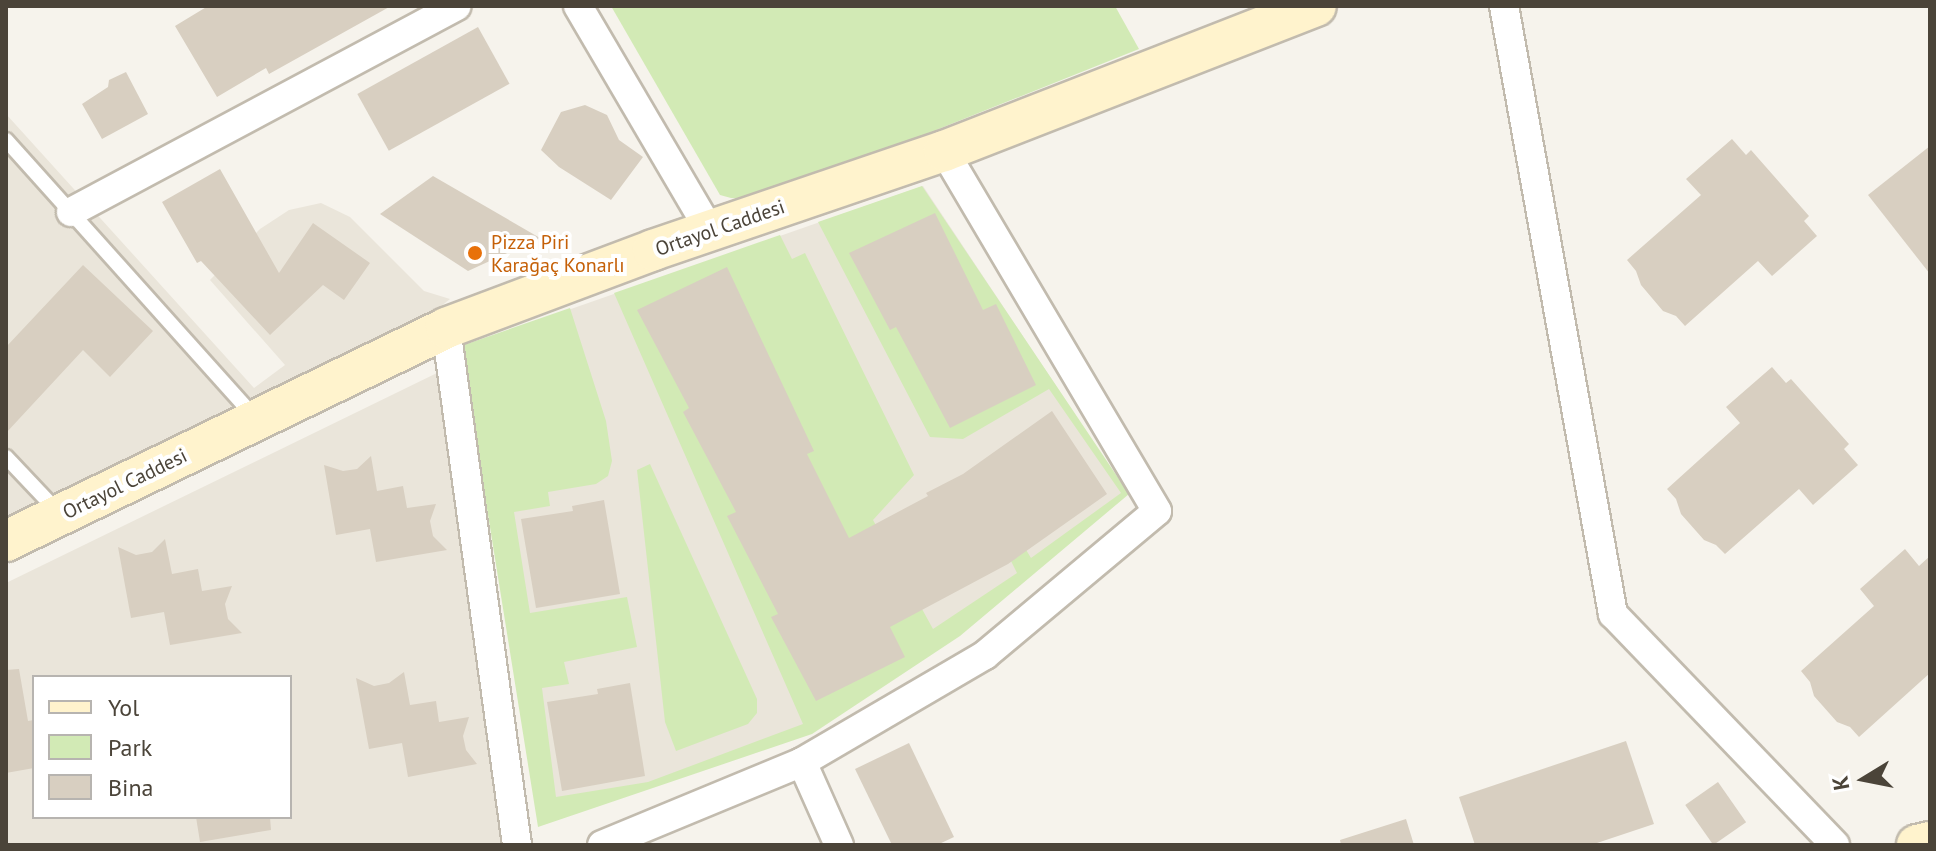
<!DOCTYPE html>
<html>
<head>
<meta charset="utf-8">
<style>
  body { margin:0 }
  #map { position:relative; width:1936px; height:851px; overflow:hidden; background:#f6f3ec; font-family:"PT Sans",sans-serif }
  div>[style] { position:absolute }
  .residential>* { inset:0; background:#eae5da }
  .green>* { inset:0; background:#d2eab5 }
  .building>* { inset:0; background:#d8cfc1; transform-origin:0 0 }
  .roads { filter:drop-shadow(2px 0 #c2bbae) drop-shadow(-2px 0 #c2bbae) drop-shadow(0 2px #c2bbae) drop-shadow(0 -2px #c2bbae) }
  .lane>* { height:14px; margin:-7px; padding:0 7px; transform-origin:7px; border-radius:7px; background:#fff }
  .street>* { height:28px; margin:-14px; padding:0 14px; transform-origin:14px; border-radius:14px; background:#fff }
  .secondary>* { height:40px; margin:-20px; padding:0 20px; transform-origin:20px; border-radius:20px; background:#fff3cd }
  .dots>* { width:22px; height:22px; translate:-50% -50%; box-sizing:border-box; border:4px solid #fff; border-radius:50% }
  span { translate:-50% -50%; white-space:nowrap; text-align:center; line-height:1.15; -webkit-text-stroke:8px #fff; paint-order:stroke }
  .street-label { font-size:20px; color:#4b4439 }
  .food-label { font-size:20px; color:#c56008 }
  .left { translate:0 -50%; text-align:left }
  .frame { position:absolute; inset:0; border:8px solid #4b4439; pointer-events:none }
  .legend { position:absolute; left:32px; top:675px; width:260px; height:144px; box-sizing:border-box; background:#fff; border:2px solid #b7b4b0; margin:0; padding:10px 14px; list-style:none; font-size:24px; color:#4b4439 }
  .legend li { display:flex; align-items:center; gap:16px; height:40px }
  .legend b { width:40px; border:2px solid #b7b4b0 }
  .north { position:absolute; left:1824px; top:739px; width:80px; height:80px; -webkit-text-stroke:6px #fff; paint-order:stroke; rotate:260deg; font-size:22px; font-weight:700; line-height:32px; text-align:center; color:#4b4439 }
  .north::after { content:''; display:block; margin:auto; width:28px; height:36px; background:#4b4439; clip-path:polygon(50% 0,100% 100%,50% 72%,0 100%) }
</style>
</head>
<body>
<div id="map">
  <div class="residential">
    <i style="clip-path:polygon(6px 114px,254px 388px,285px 365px,210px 280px,260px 229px,289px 210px,321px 203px,350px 217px,424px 291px,450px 299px,434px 312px,6px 521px)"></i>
    <i style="clip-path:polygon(923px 186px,1128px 494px,812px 733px,539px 826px,462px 347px)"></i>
    <i style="clip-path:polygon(evenodd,439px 372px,502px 845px,6px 845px,6px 583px,439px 372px,34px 677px,290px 677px,290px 817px,34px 817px,34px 677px)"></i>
  </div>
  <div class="green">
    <i style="clip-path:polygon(611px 6px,1115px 6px,1139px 49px,761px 200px,731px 198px,720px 195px)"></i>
    <i style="clip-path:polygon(922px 186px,1129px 494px,960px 636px,812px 734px,538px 827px,461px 346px,570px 308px,606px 421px,612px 461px,608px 476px,596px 484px,548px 492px,550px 506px,514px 512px,530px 613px,627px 597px,637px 647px,564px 662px,569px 684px,542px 688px,556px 797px,648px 782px,803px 724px,614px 293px,780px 235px,792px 259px,805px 253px,914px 475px,873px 520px,933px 629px,1017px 573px,968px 475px,976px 467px,1031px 558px,1121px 493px,1049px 389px,963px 439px,930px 437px,818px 222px)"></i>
    <i style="clip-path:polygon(650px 464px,757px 699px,757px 713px,748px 724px,676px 751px,665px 722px,637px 470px)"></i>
  </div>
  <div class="building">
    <i style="clip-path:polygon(208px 6px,391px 6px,269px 74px,266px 68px,217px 97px,175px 26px)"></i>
    <i style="left:478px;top:27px;width:65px;height:138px;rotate:61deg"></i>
    <i style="clip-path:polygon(126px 72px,148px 114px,102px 139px,82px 104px,108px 87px,109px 80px)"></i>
    <i style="clip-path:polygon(585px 105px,607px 115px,619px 140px,643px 157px,611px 200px,559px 167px,541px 150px,561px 112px)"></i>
    <i style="clip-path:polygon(1732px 139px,1746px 155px,1751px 150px,1809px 216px,1804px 221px,1817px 236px,1772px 276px,1758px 261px,1685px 326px,1676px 316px,1663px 311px,1641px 285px,1636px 271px,1627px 260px,1701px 195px,1686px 179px)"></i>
    <i style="clip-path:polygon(1930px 146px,1930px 274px,1868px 195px)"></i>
    <i style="clip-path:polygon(220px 169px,279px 273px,313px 223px,370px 263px,344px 300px,323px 285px,270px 335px,201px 261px,197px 263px,162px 202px)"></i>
    <i style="clip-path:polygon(433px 176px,540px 238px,468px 271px,380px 214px)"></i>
    <i style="clip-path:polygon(935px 213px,983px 310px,996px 304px,1036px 385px,950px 428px,896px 327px,890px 330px,849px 253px)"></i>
    <i style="clip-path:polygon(83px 265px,153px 331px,110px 377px,83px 350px,6px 433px,6px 347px)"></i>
    <i style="clip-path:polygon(727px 267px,814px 451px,807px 454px,849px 538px,928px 496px,926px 493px,963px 474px,1052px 411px,1107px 494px,1008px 564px,890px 627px,905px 657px,816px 701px,771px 617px,778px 614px,727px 516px,736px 512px,683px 412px,689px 408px,637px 310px)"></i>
    <i style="clip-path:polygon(1772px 367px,1786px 383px,1791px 379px,1849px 444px,1844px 449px,1858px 465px,1813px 505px,1799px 489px,1725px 554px,1716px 545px,1704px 540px,1681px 514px,1676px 499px,1667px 489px,1740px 423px,1726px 407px)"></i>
    <i style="clip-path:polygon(371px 456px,377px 491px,403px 486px,407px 508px,436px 504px,430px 521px,433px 536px,447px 550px,376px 562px,370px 529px,336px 535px,324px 465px,343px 471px,357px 469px)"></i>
    <i style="clip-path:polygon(604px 500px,620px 594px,536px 608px,521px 519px,573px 511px,572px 506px)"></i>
    <i style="clip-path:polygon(165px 539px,172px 574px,198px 569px,202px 591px,232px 586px,225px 604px,228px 619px,242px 633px,170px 645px,164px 612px,131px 618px,118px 547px,136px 555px,152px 552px)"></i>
    <i style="clip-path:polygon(1905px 549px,1919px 566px,1930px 556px,1930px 673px,1859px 737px,1850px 727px,1837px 722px,1814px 696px,1810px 682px,1801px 671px,1874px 606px,1860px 589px)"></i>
    <i style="clip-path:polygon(19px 669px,28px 721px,34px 720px,34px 768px,6px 773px,6px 670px)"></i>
    <i style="clip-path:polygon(404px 672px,410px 705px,436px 701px,439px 722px,469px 717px,463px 736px,466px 750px,477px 764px,408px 777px,402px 743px,369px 749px,356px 678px,374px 686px,389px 683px)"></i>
    <i style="clip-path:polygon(630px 683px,645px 776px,562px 791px,547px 702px,598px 694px,597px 689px)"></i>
    <i style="clip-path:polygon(1626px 741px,1654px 824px,1591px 845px,1475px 845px,1459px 797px)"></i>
    <i style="clip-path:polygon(909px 743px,954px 837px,937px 845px,892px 845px,855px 769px)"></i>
    <i style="left:1718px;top:782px;width:49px;height:40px;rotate:55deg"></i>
    <i style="clip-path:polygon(196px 817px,270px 817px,271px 830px,200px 842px)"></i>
    <i style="clip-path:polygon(1406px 819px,1414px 845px,1341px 845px,1340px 840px)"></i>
  </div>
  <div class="roads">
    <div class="lane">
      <i style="left:6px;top:140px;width:371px;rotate:48.1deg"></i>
      <i style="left:6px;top:457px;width:76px;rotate:46.6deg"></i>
    </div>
    <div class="street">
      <i style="left:578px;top:6px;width:261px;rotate:59.6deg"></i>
      <i style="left:1504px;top:6px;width:618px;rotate:79.84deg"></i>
      <i style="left:1613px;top:614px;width:320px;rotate:46.1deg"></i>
      <i style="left:71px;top:212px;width:437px;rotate:-28.1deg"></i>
      <i style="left:446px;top:328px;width:522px;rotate:82.18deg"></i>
      <i style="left:802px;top:762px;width:212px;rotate:-30.3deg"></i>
      <i style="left:985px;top:655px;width:224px;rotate:-39.9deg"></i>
      <i style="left:1157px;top:511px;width:418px;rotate:-120.6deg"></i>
      <i style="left:602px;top:845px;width:217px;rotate:-22.5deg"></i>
      <i style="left:802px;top:762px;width:91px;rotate:66deg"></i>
    </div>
    <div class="secondary">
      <i style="left:6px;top:541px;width:489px;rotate:-25.8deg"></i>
      <i style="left:446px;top:328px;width:221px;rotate:-20.6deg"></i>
      <i style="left:653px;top:250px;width:307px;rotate:-18.8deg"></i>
      <i style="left:944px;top:151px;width:399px;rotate:-21.3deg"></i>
      <i style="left:1917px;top:845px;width:13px;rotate:-13deg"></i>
    </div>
  </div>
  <div class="dots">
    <i style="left:475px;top:253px;background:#e8710a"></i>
  </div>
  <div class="street-label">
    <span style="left:720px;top:228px;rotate:-19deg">Ortayol Caddesi</span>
    <span style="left:125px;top:484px;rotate:-26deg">Ortayol Caddesi</span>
  </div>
  <div class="food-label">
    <span class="left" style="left:491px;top:254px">Pizza Piri<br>Karağaç Konarlı</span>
  </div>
  <div class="frame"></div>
  <ul class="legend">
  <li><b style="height:10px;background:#fff3cd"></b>Yol</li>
  <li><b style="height:22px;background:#d2eab5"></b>Park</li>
  <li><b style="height:22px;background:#d8cfc1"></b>Bina</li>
  </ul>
  <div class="north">K</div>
</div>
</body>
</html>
